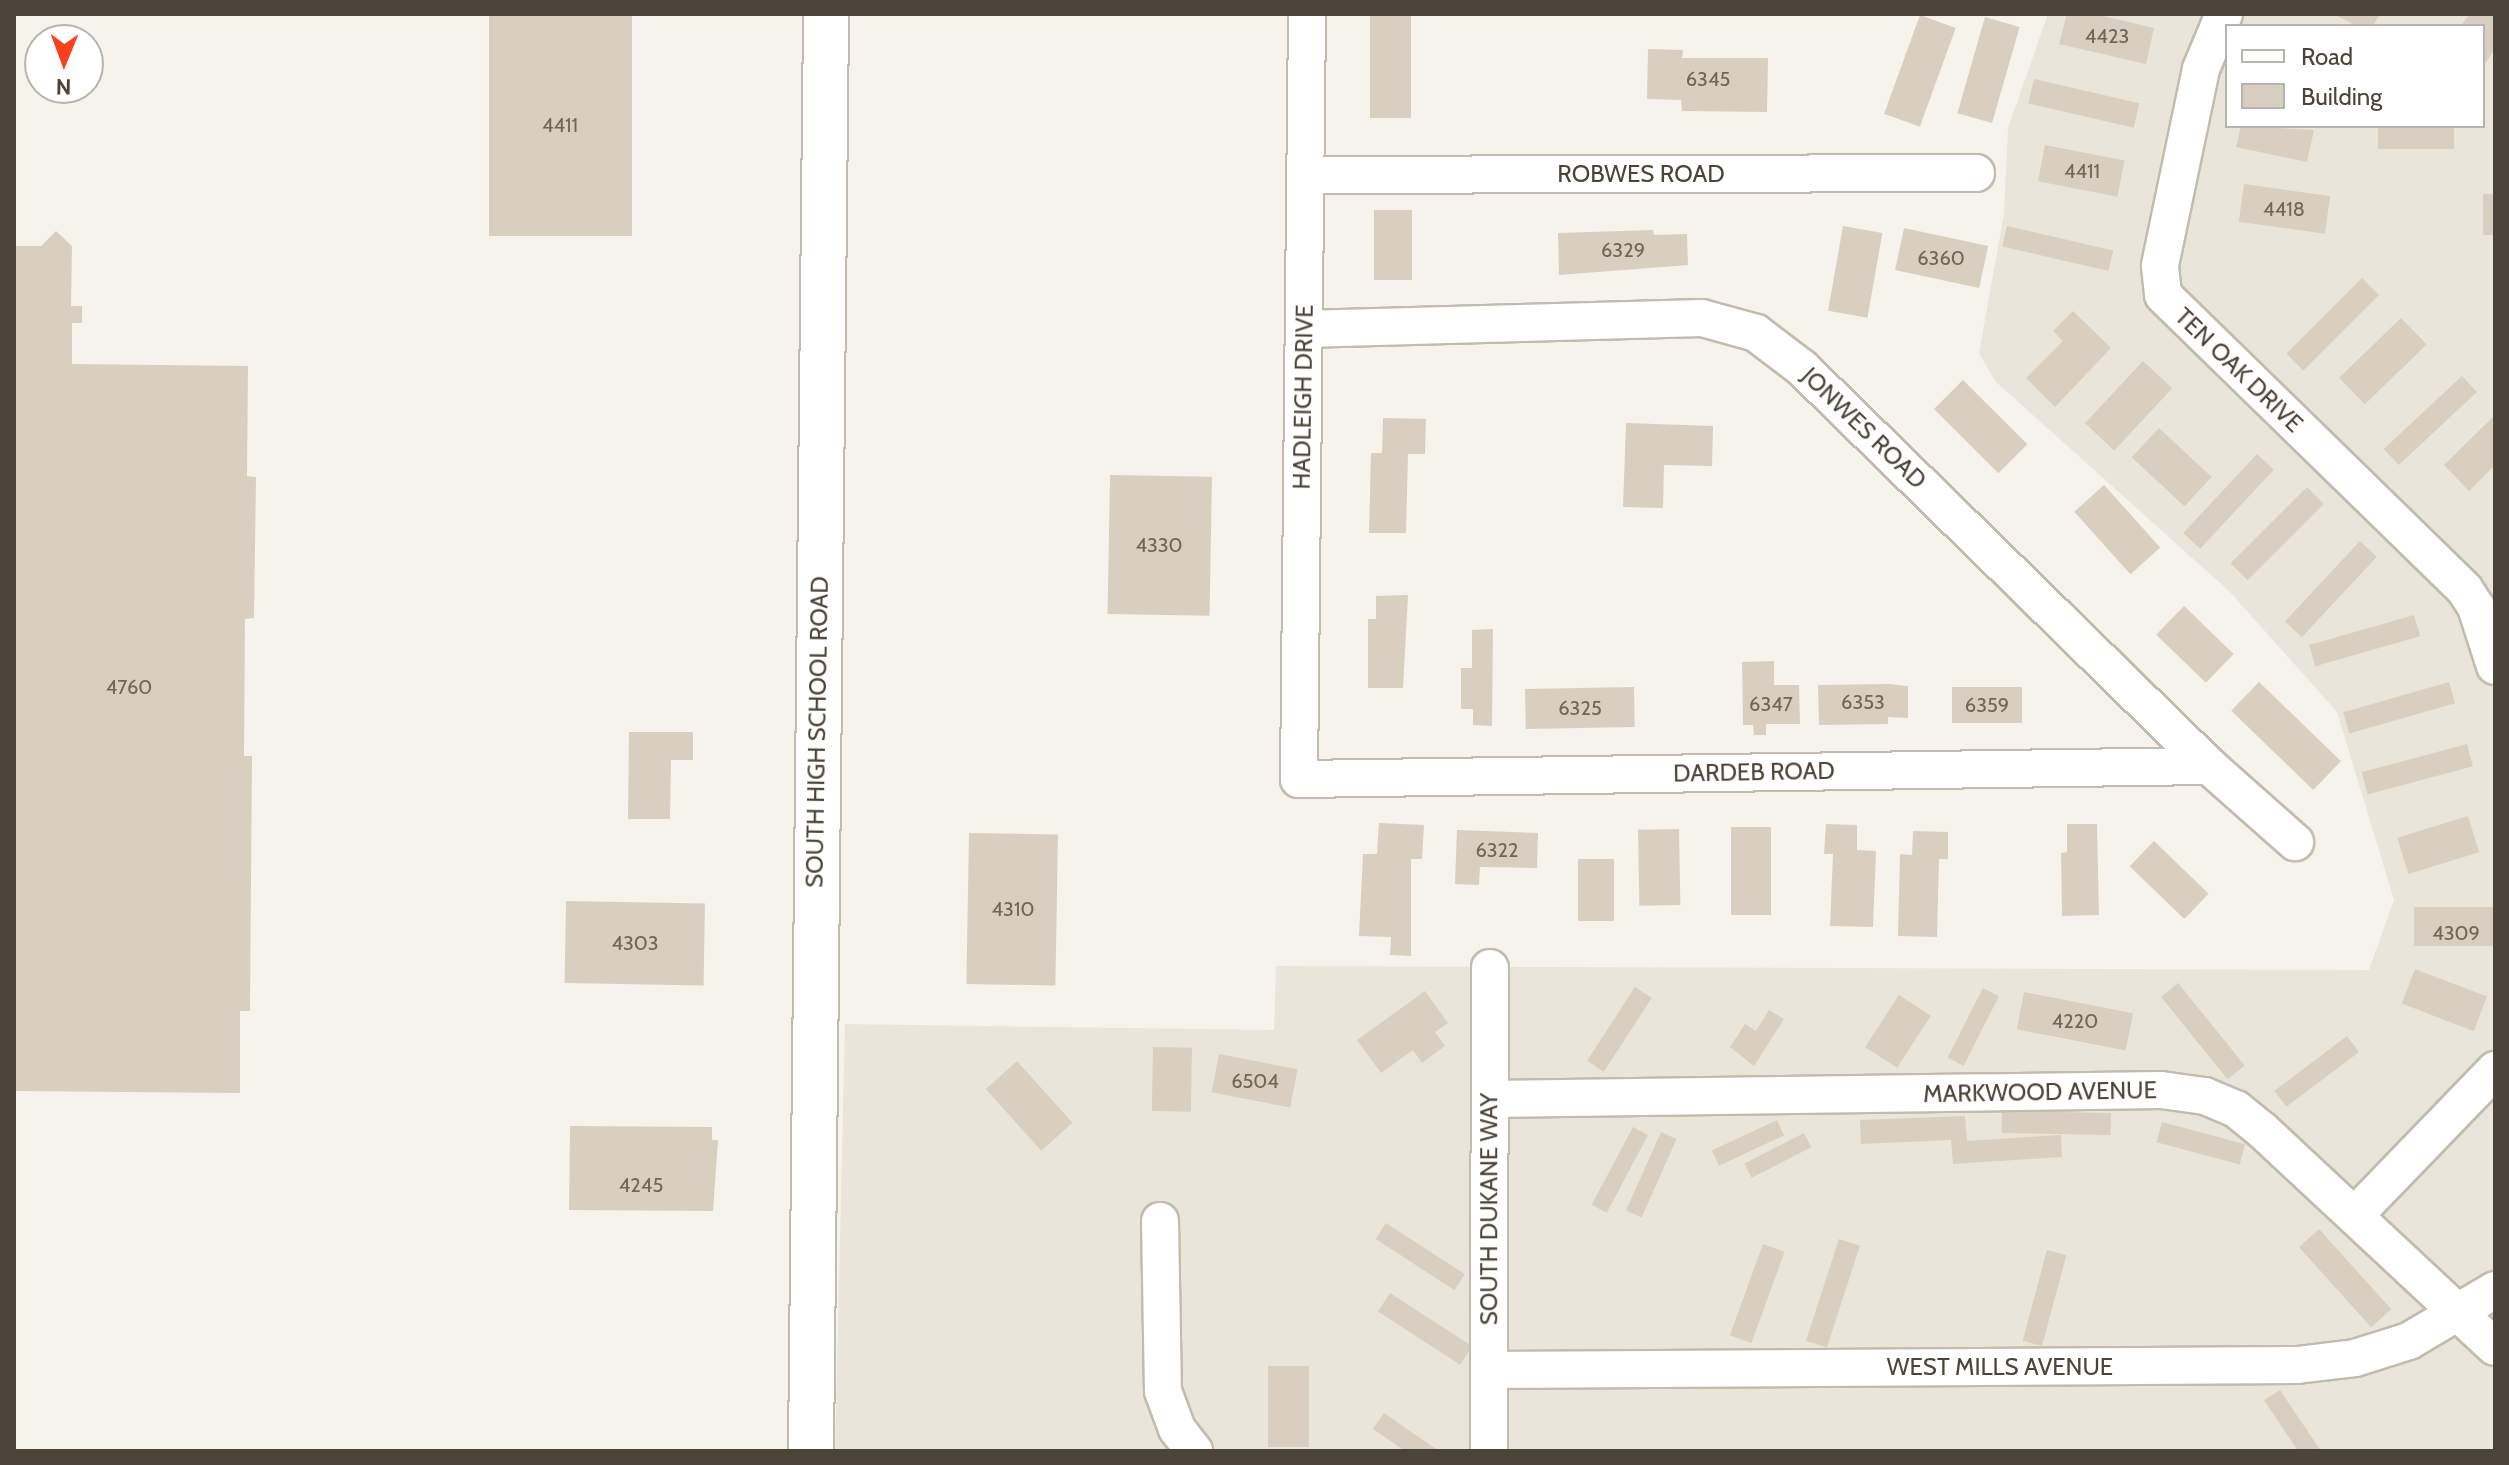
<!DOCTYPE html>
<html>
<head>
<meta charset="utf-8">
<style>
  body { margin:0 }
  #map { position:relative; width:2509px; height:1465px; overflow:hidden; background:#f6f3ec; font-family:Cabin,sans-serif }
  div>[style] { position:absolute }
  .residential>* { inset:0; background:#eae5da }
  .building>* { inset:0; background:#d8cfc1; transform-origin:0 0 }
  .roads { filter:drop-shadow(2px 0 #c2bbae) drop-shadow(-2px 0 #c2bbae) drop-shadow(0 2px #c2bbae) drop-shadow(0 -2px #c2bbae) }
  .minor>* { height:36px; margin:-18px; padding:0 18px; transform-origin:18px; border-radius:18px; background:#fff }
  .tertiary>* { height:44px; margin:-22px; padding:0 22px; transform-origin:22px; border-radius:22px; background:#fff }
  span { translate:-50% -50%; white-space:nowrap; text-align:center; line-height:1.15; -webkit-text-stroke:7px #fff; paint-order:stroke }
  .number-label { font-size:20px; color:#6e675b }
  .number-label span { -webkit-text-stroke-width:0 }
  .street-label { font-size:24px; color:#4b4439 }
  .frame { position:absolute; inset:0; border:16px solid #4b4439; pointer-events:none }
  .legend { position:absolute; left:2225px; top:24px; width:260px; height:104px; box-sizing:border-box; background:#fff; border:2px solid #b7b4b0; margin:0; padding:10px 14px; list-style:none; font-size:24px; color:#4b4439 }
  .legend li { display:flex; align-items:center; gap:16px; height:40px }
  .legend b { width:40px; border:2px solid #b7b4b0 }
  .north { position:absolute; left:24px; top:24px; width:80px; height:80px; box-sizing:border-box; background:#fff; border:2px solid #b7b4b0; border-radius:50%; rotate:181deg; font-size:22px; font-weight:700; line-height:32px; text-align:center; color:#4b4439 }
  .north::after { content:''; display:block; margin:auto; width:28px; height:36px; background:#fc3f1d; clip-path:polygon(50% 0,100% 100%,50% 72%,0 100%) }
</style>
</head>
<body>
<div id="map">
  <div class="residential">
    <i style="clip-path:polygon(evenodd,2048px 14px,2495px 14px,2495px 1451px,835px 1451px,845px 1024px,1274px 1030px,1276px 966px,2369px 970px,2394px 900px,2337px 712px,2230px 592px,1995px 381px,1979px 353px,2004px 214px,2008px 128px,2048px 14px,2227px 26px,2483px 26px,2483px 126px,2227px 126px,2227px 26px)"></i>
  </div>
  <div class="building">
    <i style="left:489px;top:14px;width:143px;height:222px"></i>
    <i style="left:1370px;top:14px;width:41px;height:104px"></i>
    <i style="clip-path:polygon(2067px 14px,2095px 14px,2154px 28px,2146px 64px,2059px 44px)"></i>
    <i style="clip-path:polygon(2333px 14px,2380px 14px,2373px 26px,2357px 26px)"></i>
    <i style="clip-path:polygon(2469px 14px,2495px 14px,2495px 48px,2483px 67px,2483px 26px,2461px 26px)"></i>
    <i style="left:1920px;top:15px;width:38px;height:105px;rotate:20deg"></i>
    <i style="left:1985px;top:17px;width:36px;height:100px;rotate:16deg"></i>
    <i style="clip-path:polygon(1648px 49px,1683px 50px,1682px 58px,1768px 58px,1767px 112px,1682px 111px,1681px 100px,1647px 99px)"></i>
    <i style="left:2034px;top:79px;width:108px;height:25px;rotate:13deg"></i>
    <i style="clip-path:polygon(2241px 126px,2314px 130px,2307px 162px,2236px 147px)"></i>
    <i style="left:2378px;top:126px;width:76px;height:23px"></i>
    <i style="left:2045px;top:145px;width:81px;height:37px;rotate:11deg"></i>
    <i style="left:2244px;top:184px;width:87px;height:38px;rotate:8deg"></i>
    <i style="left:2483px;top:194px;width:12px;height:41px"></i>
    <i style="left:1374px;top:210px;width:38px;height:70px"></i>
    <i style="left:1843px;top:226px;width:40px;height:86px;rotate:10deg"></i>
    <i style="left:2007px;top:226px;width:109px;height:21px;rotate:13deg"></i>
    <i style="left:1904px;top:228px;width:86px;height:43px;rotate:12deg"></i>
    <i style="clip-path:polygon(1653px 230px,1654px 235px,1687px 234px,1688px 265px,1559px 275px,1558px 233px)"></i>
    <i style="clip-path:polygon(56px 231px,72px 246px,71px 306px,82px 306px,82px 323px,72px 323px,72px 364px,248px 366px,247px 476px,256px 477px,254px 618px,245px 619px,244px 756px,252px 756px,250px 1011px,240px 1011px,240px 1093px,14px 1091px,14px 246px,41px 246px)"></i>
    <i style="left:2362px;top:278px;width:24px;height:107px;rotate:45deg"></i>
    <i style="clip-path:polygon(2073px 311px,2111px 348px,2055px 407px,2026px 378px,2063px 341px,2053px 331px)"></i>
    <i style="left:2401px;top:318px;width:37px;height:86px;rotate:46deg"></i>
    <i style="left:2143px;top:361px;width:40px;height:85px;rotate:43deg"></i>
    <i style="left:2462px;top:376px;width:22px;height:107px;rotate:47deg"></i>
    <i style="left:1963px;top:380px;width:91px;height:41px;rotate:45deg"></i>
    <i style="clip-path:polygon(2495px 415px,2495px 465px,2469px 491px,2444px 465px)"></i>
    <i style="clip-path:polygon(1383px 418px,1426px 419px,1425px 454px,1408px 454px,1406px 533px,1369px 533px,1371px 453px,1382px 453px)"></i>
    <i style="clip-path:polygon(1626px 423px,1713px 426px,1712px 466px,1664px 465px,1663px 508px,1623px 507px)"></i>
    <i style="left:2159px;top:428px;width:72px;height:40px;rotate:43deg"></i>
    <i style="left:2257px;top:454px;width:23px;height:108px;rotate:43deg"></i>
    <i style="left:1110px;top:475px;width:102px;height:139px;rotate:1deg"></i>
    <i style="left:2104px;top:485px;width:84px;height:40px;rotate:48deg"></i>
    <i style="left:2307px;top:487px;width:24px;height:108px;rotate:45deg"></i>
    <i style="left:2360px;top:541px;width:23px;height:110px;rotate:43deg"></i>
    <i style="clip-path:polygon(1408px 595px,1403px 688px,1368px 688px,1368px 619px,1376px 619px,1376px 596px)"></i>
    <i style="left:2184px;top:606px;width:69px;height:40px;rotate:44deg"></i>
    <i style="left:2414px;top:615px;width:22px;height:109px;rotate:74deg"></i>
    <i style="clip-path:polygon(1493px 629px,1492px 726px,1473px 725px,1473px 709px,1461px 709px,1461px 668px,1472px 668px,1472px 630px)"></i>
    <i style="clip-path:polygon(1774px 661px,1774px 685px,1799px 685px,1800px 724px,1766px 724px,1766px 735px,1754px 735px,1753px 725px,1743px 725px,1742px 662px)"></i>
    <i style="left:2259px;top:682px;width:114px;height:40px;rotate:44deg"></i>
    <i style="left:2449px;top:682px;width:22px;height:110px;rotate:74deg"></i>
    <i style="clip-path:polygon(1889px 684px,1908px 686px,1908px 718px,1888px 717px,1888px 724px,1819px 725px,1818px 685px)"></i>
    <i style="left:1634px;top:687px;width:40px;height:109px;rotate:89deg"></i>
    <i style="left:1952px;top:687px;width:70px;height:36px"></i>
    <i style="clip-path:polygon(629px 732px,693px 732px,693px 760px,671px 760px,670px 819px,628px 819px)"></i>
    <i style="left:2467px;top:744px;width:23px;height:109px;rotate:75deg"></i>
    <i style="left:2468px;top:816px;width:38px;height:74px;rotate:73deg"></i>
    <i style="clip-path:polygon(1379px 823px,1424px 825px,1422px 859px,1411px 859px,1411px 956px,1390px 955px,1391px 937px,1359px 936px,1363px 854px,1377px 854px)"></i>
    <i style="clip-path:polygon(1826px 824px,1857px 825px,1857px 850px,1876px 851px,1873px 927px,1830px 926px,1833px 854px,1824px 854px)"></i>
    <i style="clip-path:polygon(2067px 824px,2097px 824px,2099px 915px,2062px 916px,2061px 853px,2067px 852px)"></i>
    <i style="left:1731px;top:827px;width:40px;height:88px"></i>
    <i style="left:1679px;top:829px;width:76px;height:41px;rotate:89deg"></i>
    <i style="clip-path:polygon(1457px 830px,1538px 833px,1537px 868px,1480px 867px,1479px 885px,1455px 884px)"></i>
    <i style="clip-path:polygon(1913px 831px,1948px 832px,1948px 859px,1939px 859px,1937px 937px,1898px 936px,1900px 854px,1912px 855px)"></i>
    <i style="left:969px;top:833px;width:89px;height:151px;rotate:1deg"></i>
    <i style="left:2154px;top:841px;width:76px;height:35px;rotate:44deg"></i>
    <i style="left:1578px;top:859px;width:36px;height:62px"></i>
    <i style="left:566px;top:901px;width:139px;height:82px;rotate:1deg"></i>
    <i style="left:2495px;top:907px;width:39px;height:81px;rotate:90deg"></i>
    <i style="left:2415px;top:969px;width:77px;height:37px;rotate:21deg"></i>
    <i style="left:2178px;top:983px;width:106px;height:22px;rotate:51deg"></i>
    <i style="left:1635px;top:987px;width:20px;height:88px;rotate:33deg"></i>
    <i style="left:1983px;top:988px;width:18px;height:78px;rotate:27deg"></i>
    <i style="clip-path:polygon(1425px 991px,1448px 1023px,1435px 1032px,1445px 1046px,1422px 1063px,1413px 1050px,1381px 1073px,1357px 1040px)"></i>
    <i style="left:2024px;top:992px;width:111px;height:38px;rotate:11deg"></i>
    <i style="left:1899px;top:995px;width:38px;height:62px;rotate:33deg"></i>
    <i style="clip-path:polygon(1769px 1010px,1784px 1019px,1754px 1066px,1730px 1047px,1745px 1024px,1756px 1031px)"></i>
    <i style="left:2347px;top:1036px;width:20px;height:91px;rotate:53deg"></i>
    <i style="left:1153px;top:1047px;width:39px;height:64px;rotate:1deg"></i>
    <i style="left:1219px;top:1054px;width:80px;height:39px;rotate:11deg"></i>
    <i style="left:1017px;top:1061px;width:83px;height:42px;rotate:48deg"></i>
    <i style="left:2002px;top:1111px;width:109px;height:22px;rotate:1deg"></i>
    <i style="clip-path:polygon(1965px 1116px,1967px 1141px,2061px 1135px,2062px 1157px,1953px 1164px,1951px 1140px,1861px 1144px,1860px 1120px)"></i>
    <i style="left:1777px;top:1120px;width:17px;height:72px;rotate:65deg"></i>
    <i style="left:2162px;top:1122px;width:86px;height:21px;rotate:15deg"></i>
    <i style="clip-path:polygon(570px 1126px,712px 1127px,712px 1140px,718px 1140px,713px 1211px,569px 1210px)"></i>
    <i style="left:1633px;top:1127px;width:17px;height:88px;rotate:28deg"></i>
    <i style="left:1661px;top:1132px;width:17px;height:86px;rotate:24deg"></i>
    <i style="left:1804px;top:1133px;width:16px;height:67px;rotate:63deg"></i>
    <i style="left:1386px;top:1223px;width:94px;height:19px;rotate:33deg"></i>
    <i style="left:2319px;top:1229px;width:108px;height:27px;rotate:48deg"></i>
    <i style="left:1839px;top:1239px;width:22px;height:107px;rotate:18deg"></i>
    <i style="left:1763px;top:1244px;width:23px;height:97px;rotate:20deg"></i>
    <i style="left:2047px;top:1250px;width:20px;height:94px;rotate:15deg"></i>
    <i style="left:1390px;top:1293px;width:98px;height:22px;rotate:33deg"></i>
    <i style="left:1268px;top:1366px;width:41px;height:81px"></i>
    <i style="clip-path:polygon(2280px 1390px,2321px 1451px,2298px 1451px,2264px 1400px)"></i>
    <i style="clip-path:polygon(1384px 1413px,1439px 1451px,1405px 1451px,1373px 1429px)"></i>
  </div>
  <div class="roads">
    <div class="minor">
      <i style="left:1307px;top:14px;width:765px;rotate:90.6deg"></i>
      <i style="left:1299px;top:779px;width:910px;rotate:-0.82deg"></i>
      <i style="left:2224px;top:14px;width:60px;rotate:112.7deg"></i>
      <i style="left:2201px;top:69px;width:201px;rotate:101.8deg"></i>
      <i style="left:2160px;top:266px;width:29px;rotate:84deg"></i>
      <i style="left:2163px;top:295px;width:422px;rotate:44.3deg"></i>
      <i style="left:2465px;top:590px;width:20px;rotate:57deg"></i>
      <i style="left:2476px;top:607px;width:62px;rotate:72.1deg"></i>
      <i style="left:1306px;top:175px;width:670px;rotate:-0.17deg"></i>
      <i style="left:1304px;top:329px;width:398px;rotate:-1.6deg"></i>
      <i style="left:1702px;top:318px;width:56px;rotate:15.5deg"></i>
      <i style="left:1756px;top:333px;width:58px;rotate:37.3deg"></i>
      <i style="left:1802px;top:368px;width:569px;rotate:44.36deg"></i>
      <i style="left:2209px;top:766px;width:115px;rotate:41.5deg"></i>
      <i style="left:1490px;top:1099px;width:671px;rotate:-0.77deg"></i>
      <i style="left:2161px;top:1090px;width:44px;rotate:7.8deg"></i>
      <i style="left:2205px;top:1096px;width:34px;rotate:23deg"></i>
      <i style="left:2236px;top:1109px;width:33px;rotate:39deg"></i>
      <i style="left:2262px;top:1130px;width:318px;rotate:43deg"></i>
      <i style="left:2355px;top:1215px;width:202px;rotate:-46deg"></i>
      <i style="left:1160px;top:1221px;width:170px;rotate:89deg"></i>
      <i style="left:1163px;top:1391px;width:40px;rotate:69.8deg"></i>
      <i style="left:1177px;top:1429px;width:28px;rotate:52deg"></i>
      <i style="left:1489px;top:1370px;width:808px;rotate:-0.35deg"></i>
      <i style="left:2297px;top:1365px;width:58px;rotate:-6.9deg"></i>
      <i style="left:2355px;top:1358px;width:57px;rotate:-17.5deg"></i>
      <i style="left:2409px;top:1341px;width:100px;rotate:-30.7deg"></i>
      <i style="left:1489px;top:1451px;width:483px;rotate:-89.9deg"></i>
    </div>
    <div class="tertiary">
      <i style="left:811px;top:1451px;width:1437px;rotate:-89.4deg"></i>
    </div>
  </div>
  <div class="number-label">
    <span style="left:2107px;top:36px">4423</span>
    <span style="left:1708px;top:79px">6345</span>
    <span style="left:560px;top:125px">4411</span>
    <span style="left:2082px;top:171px">4411</span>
    <span style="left:2284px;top:209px">4418</span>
    <span style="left:1623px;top:250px">6329</span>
    <span style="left:1941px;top:258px">6360</span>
    <span style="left:1159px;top:545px">4330</span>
    <span style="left:129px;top:687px">4760</span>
    <span style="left:1863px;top:702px">6353</span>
    <span style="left:1771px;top:704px">6347</span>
    <span style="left:1987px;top:705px">6359</span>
    <span style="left:1580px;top:708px">6325</span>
    <span style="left:1497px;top:850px">6322</span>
    <span style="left:1013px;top:909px">4310</span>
    <span style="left:2456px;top:933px">4309</span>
    <span style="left:635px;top:943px">4303</span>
    <span style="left:2075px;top:1021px">4220</span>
    <span style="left:1255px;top:1081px">6504</span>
    <span style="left:641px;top:1185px">4245</span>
  </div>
  <div class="street-label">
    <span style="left:1641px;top:174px">ROBWES ROAD</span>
    <span style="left:2239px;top:370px;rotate:44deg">TEN OAK DRIVE</span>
    <span style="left:1303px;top:397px;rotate:-89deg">HADLEIGH DRIVE</span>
    <span style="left:1864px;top:428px;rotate:44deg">JONWES ROAD</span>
    <span style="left:817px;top:732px;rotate:-89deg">SOUTH HIGH SCHOOL ROAD</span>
    <span style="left:1754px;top:772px;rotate:-1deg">DARDEB ROAD</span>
    <span style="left:2040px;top:1092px;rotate:-1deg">MARKWOOD AVENUE</span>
    <span style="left:1489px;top:1209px;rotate:-90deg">SOUTH DUKANE WAY</span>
    <span style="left:2000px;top:1367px">WEST MILLS AVENUE</span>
  </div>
  <div class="frame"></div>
  <ul class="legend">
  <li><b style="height:10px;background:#fff"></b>Road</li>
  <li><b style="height:22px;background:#d8cfc1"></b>Building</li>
  </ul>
  <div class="north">N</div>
</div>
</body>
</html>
